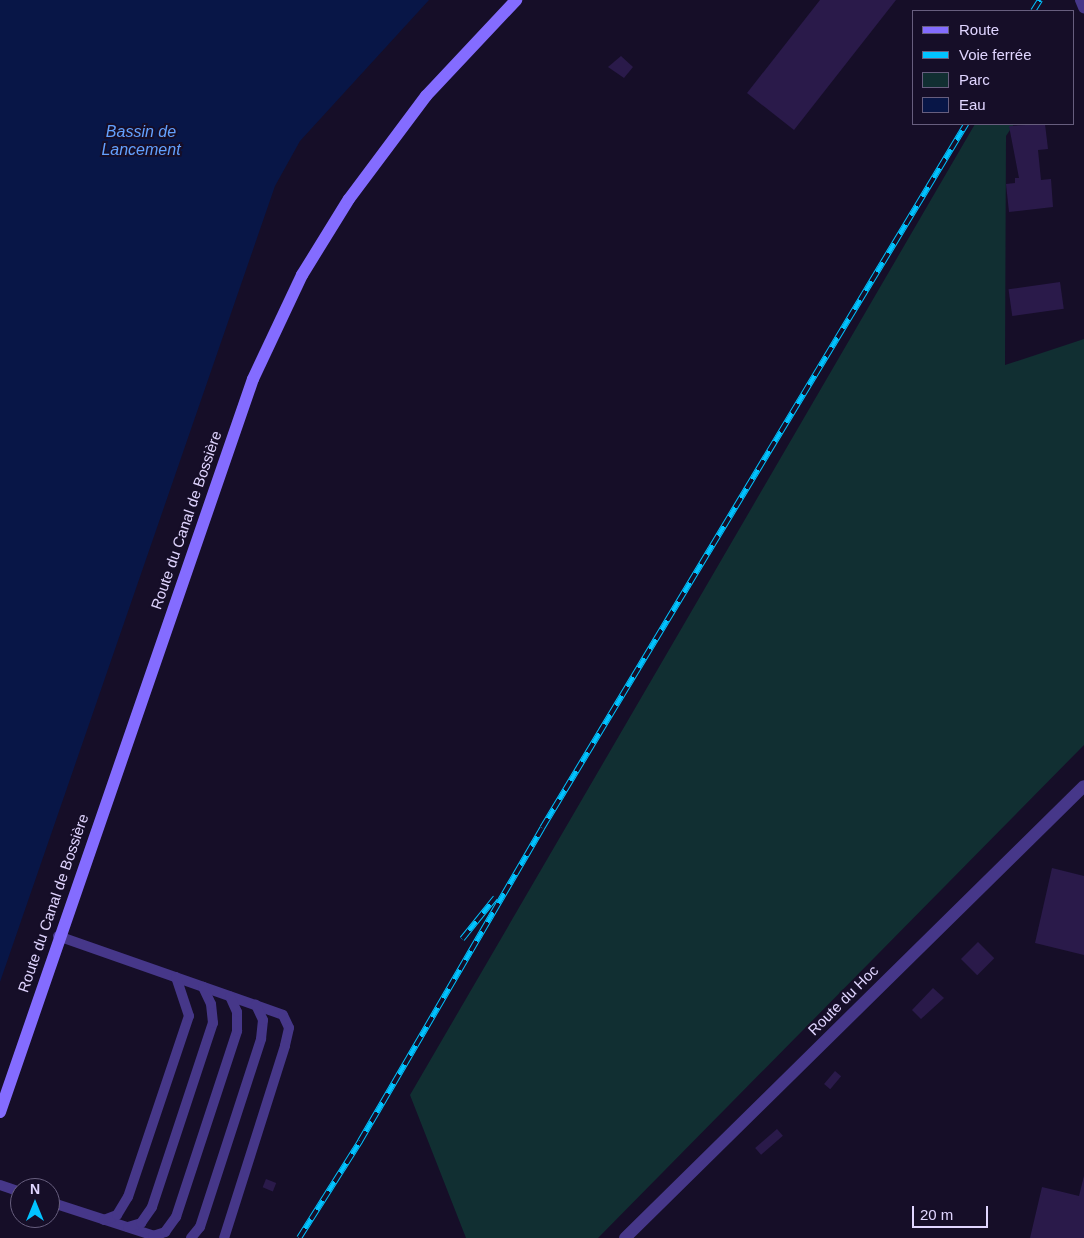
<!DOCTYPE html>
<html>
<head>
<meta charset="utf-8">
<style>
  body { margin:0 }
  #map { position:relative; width:1084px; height:1238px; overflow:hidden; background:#160e28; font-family:Helvetica,sans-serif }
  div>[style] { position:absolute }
  .green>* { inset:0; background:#112f32 }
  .water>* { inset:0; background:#081647 }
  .building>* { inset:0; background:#2a1a4a; transform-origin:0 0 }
  .lane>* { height:10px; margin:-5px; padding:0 5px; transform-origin:5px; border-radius:5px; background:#463789 }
  .street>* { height:12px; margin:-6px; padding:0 6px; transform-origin:6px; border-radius:6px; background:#463789 }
  .secondary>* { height:12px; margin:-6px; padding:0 6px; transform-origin:6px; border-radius:6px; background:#846cff }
  .rail>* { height:5.5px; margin-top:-2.75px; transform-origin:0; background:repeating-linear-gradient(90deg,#160e28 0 11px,#01c3ff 0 22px); box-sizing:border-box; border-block:1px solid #01c3ff }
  span { translate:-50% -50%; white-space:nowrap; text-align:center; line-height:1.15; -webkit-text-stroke:4px #160e28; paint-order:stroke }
  .street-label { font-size:15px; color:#e0d5ff }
  .water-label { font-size:16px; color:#63a1ff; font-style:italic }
  .legend { position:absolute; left:912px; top:10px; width:162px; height:115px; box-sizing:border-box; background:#160e28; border:1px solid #675e7e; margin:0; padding:6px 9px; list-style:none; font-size:15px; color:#e0d5ff }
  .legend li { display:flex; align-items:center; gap:10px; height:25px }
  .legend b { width:25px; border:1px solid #675e7e }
  .north { position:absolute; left:10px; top:1178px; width:50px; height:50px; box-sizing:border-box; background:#160e28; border:1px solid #675e7e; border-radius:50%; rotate:0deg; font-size:14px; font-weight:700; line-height:20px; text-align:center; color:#e0d5ff }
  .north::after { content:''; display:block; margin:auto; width:18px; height:22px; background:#01c3ff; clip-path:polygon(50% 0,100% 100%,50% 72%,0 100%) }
  .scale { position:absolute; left:912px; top:1206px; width:76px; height:22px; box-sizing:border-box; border:2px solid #e0d5ff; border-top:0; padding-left:6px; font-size:15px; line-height:18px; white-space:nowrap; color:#e0d5ff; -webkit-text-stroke:4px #160e28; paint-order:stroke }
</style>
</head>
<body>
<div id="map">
  <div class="green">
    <i style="clip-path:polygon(975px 124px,1014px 124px,1006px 136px,1005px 365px,1084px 339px,1084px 745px,598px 1238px,466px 1238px,410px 1095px)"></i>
  </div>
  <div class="water">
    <i style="clip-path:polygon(0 0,429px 0,300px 141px,275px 186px,0 982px)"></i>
  </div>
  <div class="building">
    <i style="clip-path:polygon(820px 0,896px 0,794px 130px,747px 93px)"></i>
    <i style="clip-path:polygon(621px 56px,633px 67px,624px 78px,608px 67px)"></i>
    <i style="clip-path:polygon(1045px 124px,1048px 149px,1038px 150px,1041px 180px,1051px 179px,1053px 207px,1009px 212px,1006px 184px,1015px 183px,1015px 178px,1019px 178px,1009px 126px)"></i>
    <i style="left:1060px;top:282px;width:27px;height:52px;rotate:82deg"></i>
    <i style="clip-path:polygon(1052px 868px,1084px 876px,1084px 955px,1035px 943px)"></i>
    <i style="left:978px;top:942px;width:23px;height:24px;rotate:45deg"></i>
    <i style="clip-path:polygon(933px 988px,944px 998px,921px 1019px,912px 1010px)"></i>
    <i style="left:835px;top:1071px;width:8px;height:17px;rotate:40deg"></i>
    <i style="left:777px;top:1129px;width:9px;height:29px;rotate:49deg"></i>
    <i style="clip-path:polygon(1084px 1176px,1084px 1238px,1030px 1238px,1042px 1187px,1079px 1196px)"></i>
    <i style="left:266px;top:1179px;width:11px;height:9px;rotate:22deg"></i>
  </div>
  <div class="lane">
    <i style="left:58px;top:936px;width:238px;rotate:19.3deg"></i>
    <i style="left:283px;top:1015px;width:14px;rotate:65deg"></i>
    <i style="left:289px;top:1028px;width:18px;rotate:103deg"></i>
    <i style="left:285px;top:1046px;width:201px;rotate:107.6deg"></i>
    <i style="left:0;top:1185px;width:21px;rotate:19deg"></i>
    <i style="left:50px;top:1202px;width:114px;rotate:18deg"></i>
    <i style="left:104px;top:1220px;width:14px;rotate:-21deg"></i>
    <i style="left:117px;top:1215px;width:21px;rotate:-59deg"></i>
    <i style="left:128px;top:1197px;width:191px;rotate:-71.4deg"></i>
    <i style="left:189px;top:1016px;width:41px;rotate:-108.4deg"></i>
    <i style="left:128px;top:1227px;width:14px;rotate:-17deg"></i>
    <i style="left:141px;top:1223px;width:19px;rotate:-55deg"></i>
    <i style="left:152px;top:1207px;width:194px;rotate:-71.7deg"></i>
    <i style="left:213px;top:1023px;width:19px;rotate:-96deg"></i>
    <i style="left:211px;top:1004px;width:19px;rotate:-115deg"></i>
    <i style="left:153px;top:1236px;width:13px;rotate:-18deg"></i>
    <i style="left:165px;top:1232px;width:19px;rotate:-54deg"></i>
    <i style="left:176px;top:1217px;width:196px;rotate:-71.8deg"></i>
    <i style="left:237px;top:1031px;width:19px;rotate:-90deg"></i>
    <i style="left:237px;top:1012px;width:17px;rotate:-114deg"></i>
    <i style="left:191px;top:1238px;width:14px;rotate:-51deg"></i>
    <i style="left:200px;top:1227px;width:198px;rotate:-72deg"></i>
    <i style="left:261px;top:1039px;width:19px;rotate:-84deg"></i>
    <i style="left:263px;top:1020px;width:17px;rotate:-115deg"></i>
  </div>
  <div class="street">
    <i style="left:1081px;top:0;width:8px;rotate:67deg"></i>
    <i style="left:625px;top:1238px;width:644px;rotate:-44.56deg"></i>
  </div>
  <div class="secondary">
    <i style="left:0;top:1112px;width:775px;rotate:-70.96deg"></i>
    <i style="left:253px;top:379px;width:115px;rotate:-64.8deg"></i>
    <i style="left:302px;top:275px;width:89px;rotate:-58.3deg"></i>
    <i style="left:349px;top:199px;width:129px;rotate:-53.2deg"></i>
    <i style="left:426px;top:96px;width:132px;rotate:-46.8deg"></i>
  </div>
  <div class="rail">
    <i style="left:1033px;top:11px;width:13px;rotate:-58deg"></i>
    <i style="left:462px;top:939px;width:53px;rotate:-51.2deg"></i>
    <i style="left:299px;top:1238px;width:115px;rotate:-57.8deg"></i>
    <i style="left:360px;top:1141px;width:362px;rotate:-59.8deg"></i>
    <i style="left:542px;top:828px;width:822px;rotate:-58.94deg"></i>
  </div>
  <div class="street-label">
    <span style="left:186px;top:520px;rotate:-71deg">Route du Canal de Bossière</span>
    <span style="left:53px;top:903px;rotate:-71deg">Route du Canal de Bossière</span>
    <span style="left:843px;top:1000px;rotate:-45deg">Route du Hoc</span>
  </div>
  <div class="water-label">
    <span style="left:141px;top:141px">Bassin de<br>Lancement</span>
  </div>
  <ul class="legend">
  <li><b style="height:6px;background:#846cff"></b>Route</li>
  <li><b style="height:6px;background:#01c3ff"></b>Voie ferrée</li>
  <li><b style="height:14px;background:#112f32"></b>Parc</li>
  <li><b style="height:14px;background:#081647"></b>Eau</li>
  </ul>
  <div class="north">N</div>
  <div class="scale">20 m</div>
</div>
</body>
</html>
